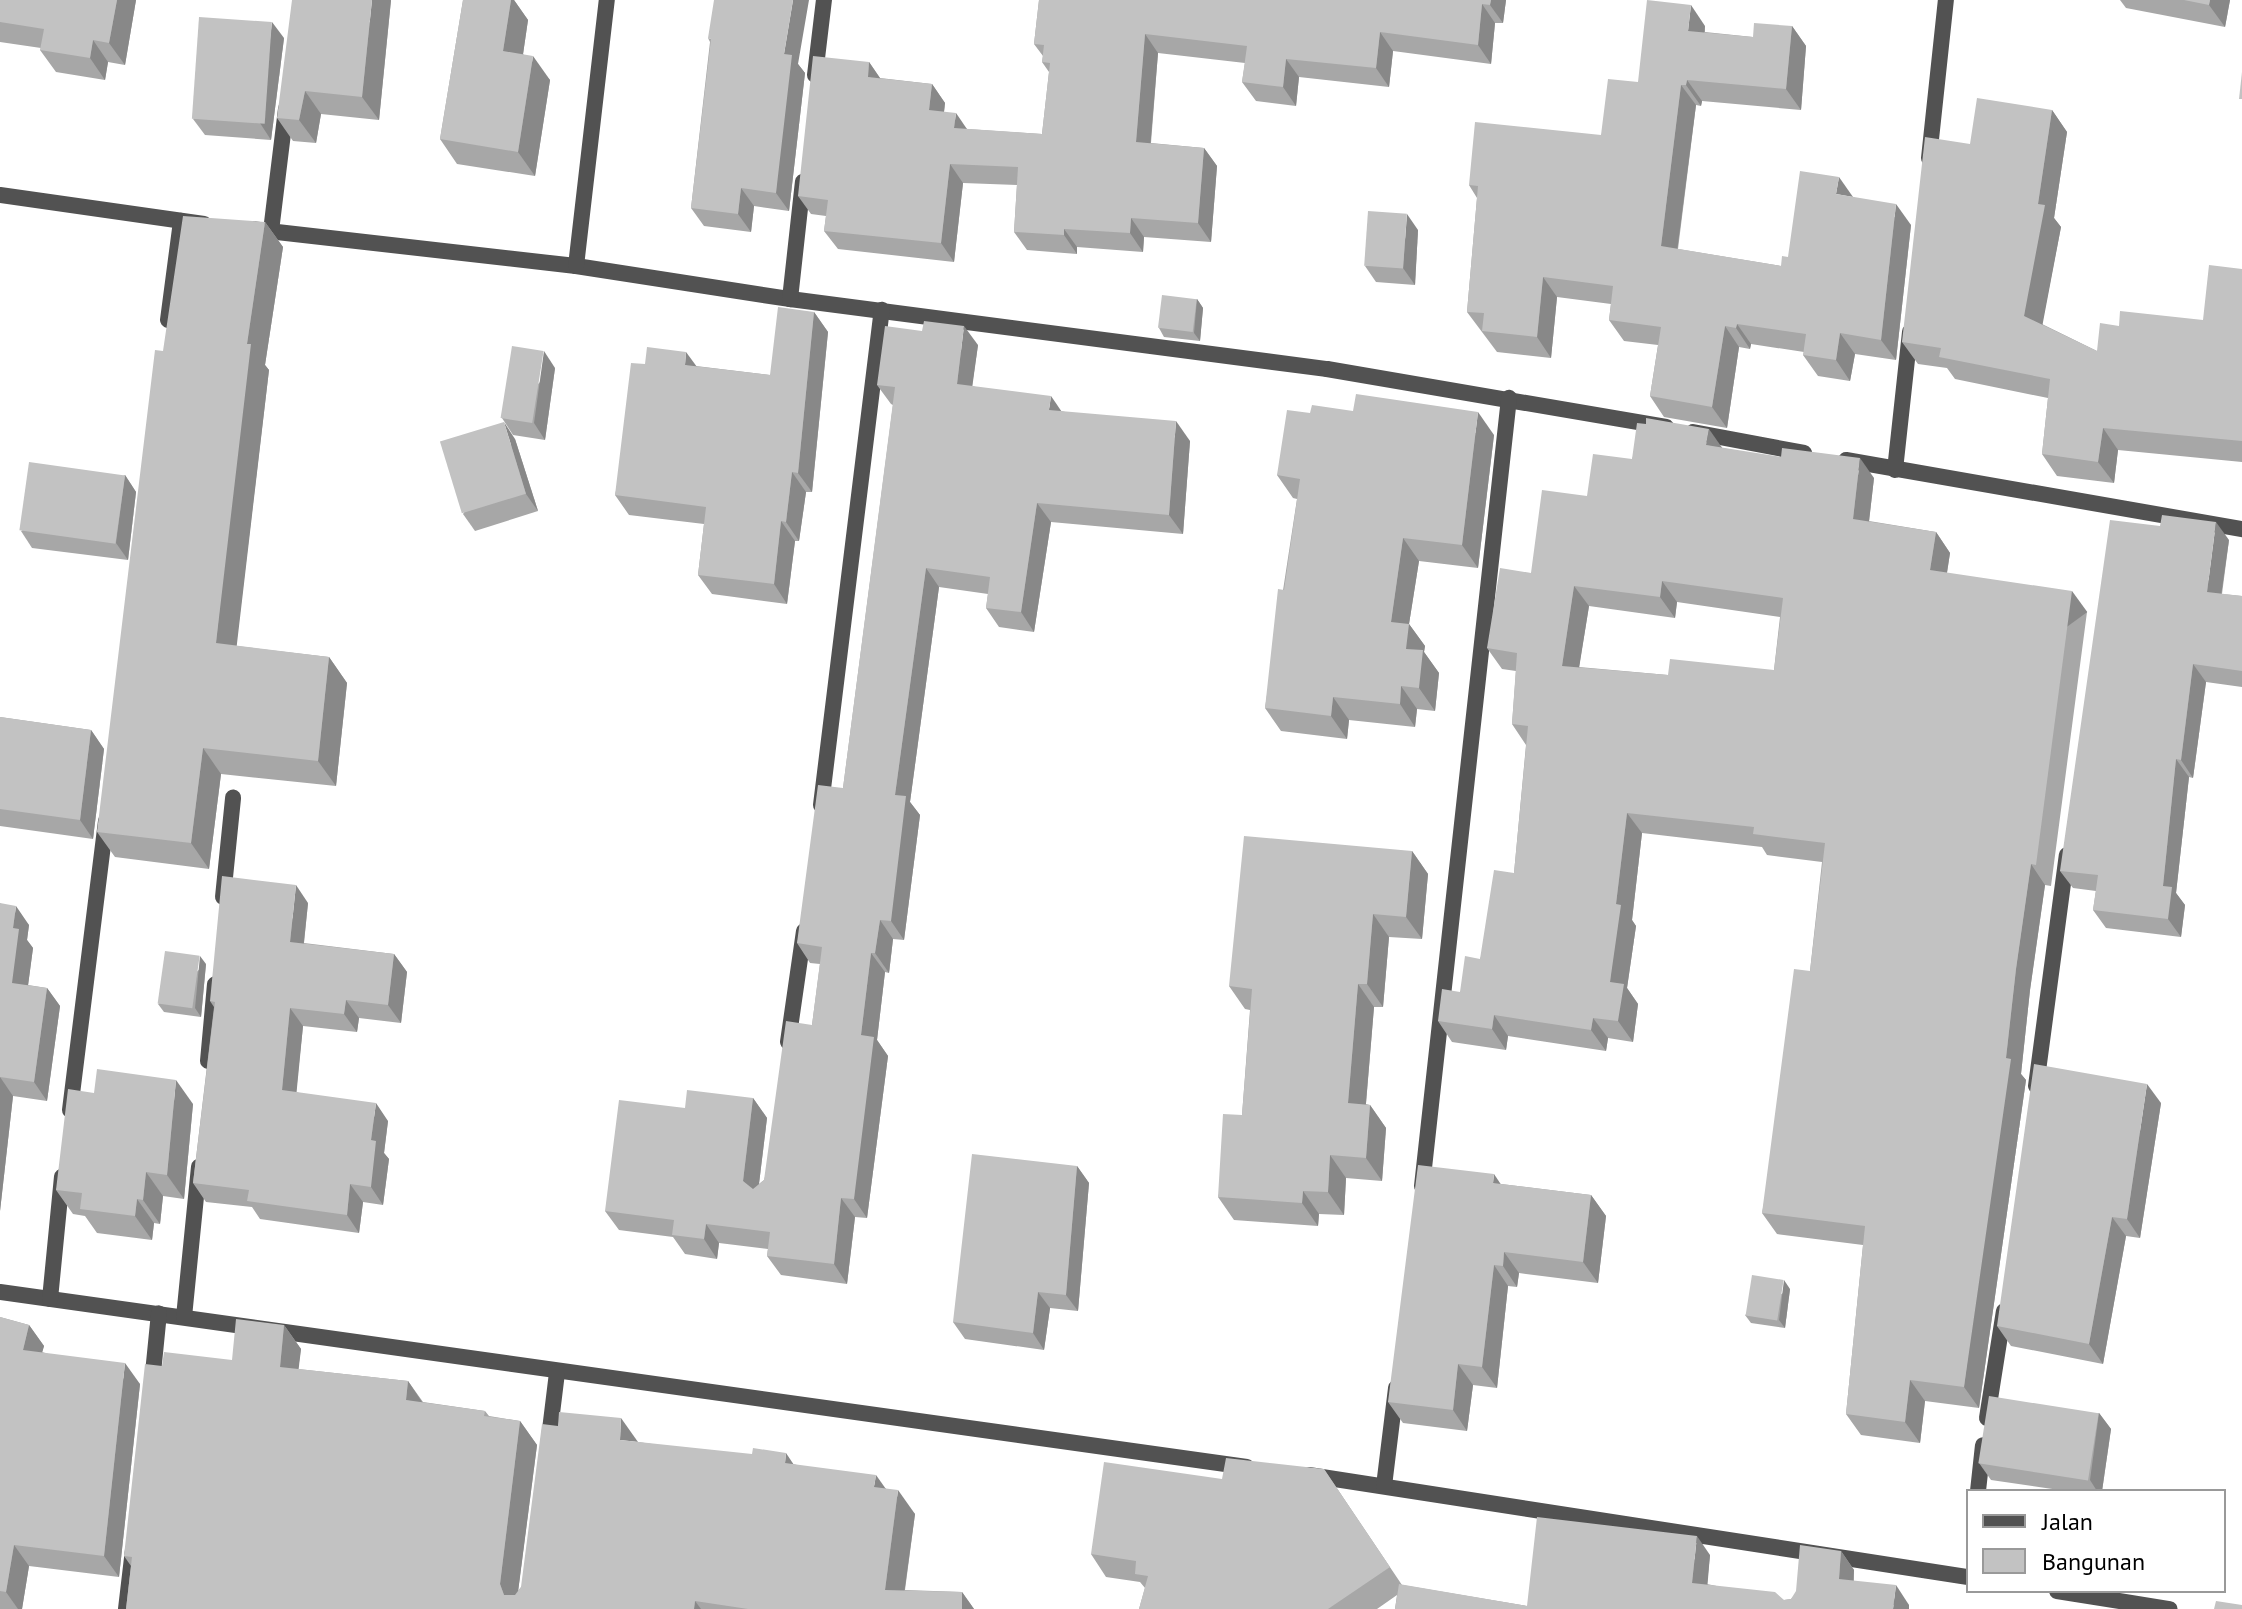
<!DOCTYPE html>
<html>
<head>
<meta charset="utf-8">
<style>
  body { margin:0 }
  #map { position:relative; width:2242px; height:1609px; overflow:hidden; background:#fff; font-family:"PT Sans",sans-serif }
  div>[style] { position:absolute }
  .minor>* { height:16px; margin:-8px; padding:0 8px; transform-origin:8px; border-radius:8px; background:#525252 }
  .wall>* { inset:0; background:#a7a7a7 }
  .shaded-wall>* { inset:0; background:#888; transform-origin:0 0 }
  .building>* { inset:0; background:#c2c2c2; transform-origin:0 0 }
  span { translate:-50% -50%; white-space:nowrap; text-align:center; line-height:1.15; -webkit-text-stroke:6px #fff; paint-order:stroke }
  .legend { position:absolute; left:1966px; top:1489px; width:260px; height:104px; box-sizing:border-box; background:#fff; border:2px solid #999; margin:0; padding:10px 14px; list-style:none; font-size:24px; color:#000 }
  .legend li { display:flex; align-items:center; gap:16px; height:40px }
  .legend b { width:40px; border:2px solid #999 }
</style>
</head>
<body>
<div id="map">
  <div class="minor">
    <i style="left:815px;top:75px;width:76px;rotate:-83.2deg"></i>
    <i style="left:1929px;top:158px;width:159px;rotate:-83.9deg"></i>
    <i style="left:0;top:195px;width:206px;rotate:8.1deg"></i>
    <i style="left:251px;top:229px;width:327px;rotate:6.5deg"></i>
    <i style="left:576px;top:266px;width:217px;rotate:8.8deg"></i>
    <i style="left:790px;top:299px;width:542px;rotate:7.43deg"></i>
    <i style="left:1327px;top:369px;width:344px;rotate:9.7deg"></i>
    <i style="left:271px;top:231px;width:123px;rotate:-83deg"></i>
    <i style="left:576px;top:266px;width:268px;rotate:-83.4deg"></i>
    <i style="left:790px;top:299px;width:118px;rotate:-83.7deg"></i>
    <i style="left:168px;top:320px;width:100px;rotate:-82.5deg"></i>
    <i style="left:1693px;top:432px;width:113px;rotate:10.7deg"></i>
    <i style="left:1846px;top:460px;width:402px;rotate:9.9deg"></i>
    <i style="left:1895px;top:470px;width:139px;rotate:-83.8deg"></i>
    <i style="left:821px;top:805px;width:499px;rotate:-83deg"></i>
    <i style="left:223px;top:897px;width:100px;rotate:-84.2deg"></i>
    <i style="left:788px;top:1042px;width:112px;rotate:-81.8deg"></i>
    <i style="left:208px;top:1061px;width:77px;rotate:-84.8deg"></i>
    <i style="left:2036px;top:1086px;width:233px;rotate:-82.4deg"></i>
    <i style="left:70px;top:1110px;width:292px;rotate:-82.9deg"></i>
    <i style="left:1422px;top:1186px;width:793px;rotate:-83.7deg"></i>
    <i style="left:0;top:1292px;width:1259px;rotate:7.99deg"></i>
    <i style="left:50px;top:1299px;width:123px;rotate:-84.4deg"></i>
    <i style="left:184px;top:1317px;width:151px;rotate:-84.3deg"></i>
    <i style="left:152px;top:1383px;width:70px;rotate:-84.3deg"></i>
    <i style="left:1987px;top:1418px;width:108px;rotate:-81deg"></i>
    <i style="left:548px;top:1446px;width:74px;rotate:-83deg"></i>
    <i style="left:1309px;top:1475px;width:667px;rotate:8.8deg"></i>
    <i style="left:1384px;top:1486px;width:99px;rotate:-83deg"></i>
    <i style="left:1978px;top:1491px;width:46px;rotate:-83.8deg"></i>
    <i style="left:2057px;top:1591px;width:114px;rotate:9.1deg"></i>
    <i style="left:126px;top:1609px;width:60px;rotate:-83.3deg"></i>
  </div>
  <div class="wall">
    <i style="clip-path:polygon(0 0,136px 0,125px 65px,108px 62px,105px 80px,56px 72px,40px 50px,41px 48px,0 42px)"></i>
    <i style="clip-path:polygon(391px 0,379px 120px,321px 114px,316px 143px,293px 141px,277px 118px)"></i>
    <i style="clip-path:polygon(463px 0,514px 0,528px 20px,523px 54px,550px 80px,535px 176px,457px 164px,440px 139px)"></i>
    <i style="clip-path:polygon(1039px 0,1506px 0,1503px 23px,1495px 23px,1491px 64px,1393px 51px,1389px 87px,1299px 77px,1296px 106px,1256px 101px,1242px 82px,1245px 63px,1158px 53px,1151px 143px,1204px 148px,1217px 166px,1211px 242px,1144px 237px,1143px 252px,1077px 247px,1077px 254px,1027px 250px,1014px 232px,1017px 185px,963px 183px,954px 262px,838px 249px,824px 231px,826px 216px,811px 214px,798px 196px,869px 62px,880px 78px,932px 84px,945px 103px,944px 112px,967px 129px,1042px 134px,1049px 72px,1042px 62px,1043px 56px,1034px 44px)"></i>
    <i style="clip-path:polygon(2120px 0,2230px 0,2225px 27px,2126px 8px)"></i>
    <i style="clip-path:polygon(1705px 26px,1705px 32px,1753px 37px,1792px 26px,1806px 46px,1801px 110px,1702px 101px,1701px 106px,1696px 105px,1678px 249px,1781px 266px,1788px 257px,1853px 197px,1911px 225px,1896px 360px,1855px 354px,1850px 381px,1818px 376px,1803px 355px,1804px 352px,1751px 344px,1750px 349px,1739px 347px,1727px 428px,1664px 417px,1650px 396px,1658px 345px,1624px 341px,1609px 320px,1611px 304px,1557px 297px,1551px 358px,1497px 352px,1467px 312px,1477px 198px,1469px 185px,1601px 135px,1638px 82px)"></i>
    <i style="clip-path:polygon(284px 38px,271px 140px,205px 135px,193px 119px)"></i>
    <i style="clip-path:polygon(708px 38px,798px 64px,805px 73px,789px 211px,754px 206px,751px 232px,704px 226px,691px 208px,710px 42px)"></i>
    <i style="clip-path:polygon(2052px 110px,2067px 132px,2054px 218px,2061px 227px,2042px 324px,2097px 351px,2119px 326px,2203px 320px,2242px 269px,2242px 462px,2118px 450px,2114px 483px,2057px 476px,2042px 454px,2048px 398px,1955px 379px,1947px 368px,1918px 364px,1902px 342px,1970px 144px)"></i>
    <i style="clip-path:polygon(265px 222px,283px 247px,265px 365px,269px 370px,236px 646px,329px 657px,347px 683px,336px 786px,221px 774px,209px 869px,115px 857px,97px 832px)"></i>
    <i style="clip-path:polygon(1418px 230px,1415px 285px,1376px 282px,1365px 266px)"></i>
    <i style="clip-path:polygon(1197px 299px,1203px 308px,1200px 341px,1164px 337px,1159px 328px)"></i>
    <i style="clip-path:polygon(814px 312px,828px 332px,812px 492px,806px 492px,799px 541px,795px 541px,787px 604px,712px 594px,698px 575px,704px 524px,629px 515px,615px 495px,645px 364px,696px 366px,770px 375px)"></i>
    <i style="clip-path:polygon(978px 345px,972px 386px,1061px 411px,1190px 441px,1183px 534px,1051px 522px,1034px 632px,999px 627px,986px 608px,988px 594px,939px 587px,910px 802px,920px 815px,904px 940px,893px 939px,889px 973px,885px 972px,877px 1040px,888px 1056px,867px 1218px,855px 1217px,847px 1284px,781px 1275px,767px 1256px,768px 1249px,719px 1243px,717px 1259px,685px 1254px,673px 1237px,619px 1230px,605px 1211px,685px 1108px,753px 1098px,767px 1118px,759px 1184px,764px 1180px,812px 1025px,820px 964px,810px 963px,797px 943px,843px 788px,893px 405px,891px 404px,877px 385px)"></i>
    <i style="clip-path:polygon(555px 368px,545px 440px,513px 435px,502px 418px)"></i>
    <i style="clip-path:polygon(1310px 413px,1494px 435px,1478px 568px,1419px 561px,1409px 624px,1425px 646px,1424px 652px,1439px 673px,1435px 711px,1417px 709px,1415px 727px,1349px 720px,1347px 739px,1281px 731px,1265px 708px,1297px 499px,1293px 498px,1277px 475px)"></i>
    <i style="clip-path:polygon(evenodd,1646px 424px,1722px 448px,1874px 478px,1869px 521px,1936px 532px,1950px 553px,1947px 573px,2087px 612px,2051px 886px,2045px 885px,2030px 990px,2021px 1074px,2026px 1080px,1979px 1408px,1925px 1401px,1920px 1443px,1861px 1435px,1846px 1414px,1863px 1245px,1777px 1234px,1762px 1213px,1810px 971px,1822px 862px,1767px 855px,1762px 847px,1642px 833px,1632px 920px,1636px 926px,1627px 988px,1638px 1004px,1633px 1042px,1608px 1038px,1606px 1051px,1508px 1036px,1506px 1050px,1452px 1042px,1438px 1021px,1460px 992px,1480px 959px,1514px 873px,1526px 745px,1512px 724px,1516px 671px,1502px 669px,1487px 648px,1531px 573px,1587px 496px,1632px 459px,1646px 424px,1677px 602px,1780px 617px,1774px 670px,1668px 675px,1579px 667px,1589px 606px,1675px 618px,1677px 602px)"></i>
    <i style="clip-path:polygon(515px 439px,538px 511px,475px 531px,463px 514px)"></i>
    <i style="clip-path:polygon(125px 475px,136px 492px,128px 560px,32px 548px,21px 531px)"></i>
    <i style="clip-path:polygon(2229px 540px,2222px 594px,2242px 596px,2242px 687px,2206px 682px,2193px 778px,2189px 777px,2176px 893px,2185px 905px,2181px 937px,2106px 928px,2093px 910px,2096px 891px,2073px 888px,2060px 871px)"></i>
    <i style="clip-path:polygon(0 717px,91px 730px,104px 749px,93px 839px,0 826px)"></i>
    <i style="clip-path:polygon(1412px 851px,1428px 874px,1422px 939px,1389px 937px,1383px 1007px,1374px 1007px,1366px 1104px,1370px 1105px,1386px 1128px,1382px 1181px,1346px 1178px,1344px 1215px,1319px 1214px,1318px 1226px,1234px 1220px,1218px 1197px,1242px 1115px,1250px 1010px,1245px 1009px,1229px 986px)"></i>
    <i style="clip-path:polygon(0 903px,29px 925px,27px 940px,33px 948px,28px 985px,47px 988px,60px 1006px,47px 1101px,13px 1096px,0 1211px)"></i>
    <i style="clip-path:polygon(308px 903px,304px 943px,394px 954px,407px 972px,401px 1023px,359px 1018px,357px 1032px,303px 1026px,296px 1092px,388px 1121px,384px 1153px,389px 1159px,383px 1205px,363px 1202px,359px 1233px,260px 1219px,252px 1207px,206px 1202px,193px 1183px,214px 1007px,210px 1001px)"></i>
    <i style="clip-path:polygon(206px 964px,201px 1017px,164px 1012px,158px 1004px)"></i>
    <i style="clip-path:polygon(94px 1093px,193px 1104px,184px 1199px,163px 1196px,160px 1224px,154px 1223px,152px 1240px,97px 1233px,85px 1216px,73px 1214px,56px 1190px)"></i>
    <i style="clip-path:polygon(2161px 1103px,2140px 1238px,2126px 1236px,2103px 1364px,2011px 1346px,1997px 1326px)"></i>
    <i style="clip-path:polygon(1077px 1166px,1089px 1183px,1078px 1311px,1050px 1308px,1044px 1350px,965px 1339px,953px 1322px)"></i>
    <i style="clip-path:polygon(1501px 1184px,1591px 1195px,1606px 1216px,1598px 1283px,1519px 1273px,1517px 1287px,1508px 1286px,1497px 1388px,1473px 1385px,1467px 1431px,1403px 1423px,1388px 1402px)"></i>
    <i style="clip-path:polygon(1790px 1289px,1785px 1328px,1751px 1323px,1745px 1315px)"></i>
    <i style="clip-path:polygon(0 1317px,29px 1325px,44px 1346px,42px 1352px,140px 1384px,119px 1577px,29px 1566px,22px 1609px,0 1609px)"></i>
    <i style="clip-path:polygon(284px 1325px,301px 1349px,298px 1369px,408px 1381px,423px 1402px,485px 1411px,489px 1416px,520px 1421px,537px 1445px,518px 1591px,638px 1442px,793px 1464px,885px 1488px,915px 1514px,905px 1590px,962px 1592px,974px 1609px,126px 1609px,131px 1566px,124px 1556px,162px 1366px,232px 1360px)"></i>
    <i style="clip-path:polygon(2099px 1413px,2111px 1429px,2102px 1491px,2066px 1491px,1991px 1480px,1979px 1463px)"></i>
    <i style="clip-path:polygon(1324px 1469px,1402px 1585px,1527px 1606px,1710px 1555px,1707px 1584px,1784px 1600px,1791px 1599px,1841px 1551px,1854px 1570px,1854px 1581px,1909px 1605px,1395px 1609px,1397px 1595px,1377px 1609px,1139px 1609px,1145px 1588px,1140px 1582px,1106px 1577px,1091px 1554px)"></i>
  </div>
  <div class="shaded-wall">
    <i style="clip-path:polygon(117px 0,136px 0,125px 65px,109px 43px)"></i>
    <i style="clip-path:polygon(372px 0,391px 0,379px 120px,362px 97px)"></i>
    <i style="clip-path:polygon(511px 0,514px 0,528px 20px,520px 75px,503px 51px)"></i>
    <i style="clip-path:polygon(793px 0,809px 0,798px 64px,805px 73px,789px 211px,776px 193px,784px 54px)"></i>
    <i style="clip-path:polygon(1491px 0,1506px 0,1503px 23px,1490px 5px)"></i>
    <i style="clip-path:polygon(2210px 0,2230px 0,2225px 27px,2209px 5px)"></i>
    <i style="clip-path:polygon(1482px 4px,1495px 23px,1491px 64px,1478px 45px)"></i>
    <i style="clip-path:polygon(1691px 5px,1705px 26px,1702px 52px,1688px 31px)"></i>
    <i style="clip-path:polygon(272px 22px,284px 38px,271px 140px,260px 123px)"></i>
    <i style="clip-path:polygon(1792px 26px,1806px 46px,1801px 110px,1786px 89px)"></i>
    <i style="clip-path:polygon(1380px 32px,1393px 51px,1389px 87px,1376px 68px)"></i>
    <i style="clip-path:polygon(1145px 34px,1158px 53px,1149px 161px,1136px 142px)"></i>
    <i style="clip-path:polygon(93px 40px,108px 62px,105px 80px,90px 58px)"></i>
    <i style="clip-path:polygon(533px 56px,550px 80px,535px 176px,518px 152px)"></i>
    <i style="clip-path:polygon(1286px 59px,1299px 77px,1296px 106px,1283px 87px)"></i>
    <i style="clip-path:polygon(869px 62px,882px 81px,868px 77px)"></i>
    <i style="clip-path:polygon(1687px 80px,1702px 101px,1701px 106px,1686px 85px)"></i>
    <i style="clip-path:polygon(932px 84px,945px 103px,942px 129px,929px 110px)"></i>
    <i style="clip-path:polygon(1681px 85px,1696px 105px,1675px 267px,1661px 246px)"></i>
    <i style="clip-path:polygon(305px 91px,321px 114px,316px 143px,299px 120px)"></i>
    <i style="clip-path:polygon(2052px 110px,2067px 132px,2054px 218px,2061px 227px,2040px 338px,2024px 316px,2038px 204px)"></i>
    <i style="clip-path:polygon(956px 113px,969px 132px,954px 128px)"></i>
    <i style="clip-path:polygon(1204px 148px,1217px 166px,1211px 242px,1198px 223px)"></i>
    <i style="clip-path:polygon(950px 164px,963px 183px,954px 262px,941px 243px)"></i>
    <i style="clip-path:polygon(1839px 177px,1853px 197px,1836px 194px)"></i>
    <i style="clip-path:polygon(741px 188px,754px 206px,751px 232px,738px 214px)"></i>
    <i style="clip-path:polygon(1896px 204px,1911px 225px,1896px 360px,1881px 340px)"></i>
    <i style="clip-path:polygon(1407px 214px,1418px 230px,1415px 285px,1403px 268px)"></i>
    <i style="clip-path:polygon(1131px 218px,1144px 237px,1143px 252px,1130px 233px)"></i>
    <i style="clip-path:polygon(265px 222px,283px 247px,265px 365px,269px 370px,234px 669px,216px 643px,247px 344px)"></i>
    <i style="clip-path:polygon(1064px 229px,1077px 247px,1077px 254px,1064px 235px)"></i>
    <i style="clip-path:polygon(1543px 277px,1557px 297px,1551px 358px,1537px 337px)"></i>
    <i style="clip-path:polygon(1197px 299px,1203px 308px,1200px 341px,1194px 333px)"></i>
    <i style="clip-path:polygon(814px 312px,828px 332px,812px 492px,798px 473px)"></i>
    <i style="clip-path:polygon(1737px 324px,1751px 344px,1750px 349px,1736px 328px)"></i>
    <i style="clip-path:polygon(964px 326px,978px 345px,970px 403px,957px 384px)"></i>
    <i style="clip-path:polygon(1725px 326px,1739px 347px,1727px 428px,1712px 407px)"></i>
    <i style="clip-path:polygon(1840px 333px,1855px 354px,1850px 381px,1836px 360px)"></i>
    <i style="clip-path:polygon(544px 351px,555px 368px,545px 440px,534px 423px)"></i>
    <i style="clip-path:polygon(686px 352px,700px 371px,685px 365px)"></i>
    <i style="clip-path:polygon(1051px 396px,1064px 415px,1049px 410px)"></i>
    <i style="clip-path:polygon(1478px 412px,1494px 435px,1478px 568px,1462px 545px)"></i>
    <i style="clip-path:polygon(1176px 421px,1190px 441px,1183px 534px,1169px 515px)"></i>
    <i style="clip-path:polygon(504px 422px,515px 439px,538px 511px,526px 494px)"></i>
    <i style="clip-path:polygon(2103px 428px,2118px 450px,2114px 483px,2098px 462px)"></i>
    <i style="clip-path:polygon(1709px 429px,1723px 449px,1706px 445px)"></i>
    <i style="clip-path:polygon(1860px 458px,1874px 478px,1867px 539px,1853px 519px)"></i>
    <i style="clip-path:polygon(792px 472px,806px 492px,799px 541px,786px 522px)"></i>
    <i style="clip-path:polygon(125px 475px,136px 492px,128px 560px,116px 543px)"></i>
    <i style="clip-path:polygon(1037px 503px,1051px 522px,1034px 632px,1021px 612px)"></i>
    <i style="clip-path:polygon(781px 521px,795px 541px,787px 604px,774px 584px)"></i>
    <i style="clip-path:polygon(2216px 522px,2229px 540px,2219px 610px,2207px 592px)"></i>
    <i style="clip-path:polygon(1936px 532px,1950px 553px,1944px 591px,1930px 570px)"></i>
    <i style="clip-path:polygon(1403px 538px,1419px 561px,1409px 624px,1425px 646px,1424px 652px,1439px 673px,1435px 711px,1419px 688px,1406px 649px,1391px 622px)"></i>
    <i style="clip-path:polygon(926px 568px,939px 587px,910px 802px,920px 815px,904px 940px,891px 921px,895px 795px)"></i>
    <i style="clip-path:polygon(1662px 581px,1677px 602px,1675px 618px,1660px 597px)"></i>
    <i style="clip-path:polygon(1574px 586px,1589px 606px,1576px 687px,1562px 666px)"></i>
    <i style="left:2072px;top:591px;width:26px;height:276px;rotate:54deg"></i>
    <i style="clip-path:polygon(329px 657px,347px 683px,336px 786px,318px 761px)"></i>
    <i style="clip-path:polygon(2193px 664px,2206px 682px,2193px 778px,2181px 760px)"></i>
    <i style="clip-path:polygon(1401px 686px,1417px 709px,1415px 727px,1400px 704px)"></i>
    <i style="clip-path:polygon(1333px 697px,1349px 720px,1347px 739px,1331px 716px)"></i>
    <i style="clip-path:polygon(91px 730px,104px 749px,93px 839px,80px 820px)"></i>
    <i style="clip-path:polygon(203px 748px,221px 774px,209px 869px,191px 843px)"></i>
    <i style="clip-path:polygon(2176px 759px,2189px 777px,2176px 893px,2185px 905px,2181px 937px,2168px 919px,2163px 886px)"></i>
    <i style="clip-path:polygon(1627px 813px,1642px 833px,1632px 920px,1636px 926px,1627px 988px,1638px 1004px,1633px 1042px,1618px 1021px,1610px 982px,1616px 904px)"></i>
    <i style="clip-path:polygon(1412px 851px,1428px 874px,1422px 939px,1406px 917px)"></i>
    <i style="clip-path:polygon(2031px 864px,2045px 885px,2030px 990px,2021px 1074px,2026px 1080px,1979px 1408px,1964px 1387px,2006px 1058px,2016px 969px)"></i>
    <i style="clip-path:polygon(296px 885px,308px 903px,302px 960px,290px 942px)"></i>
    <i style="clip-path:polygon(16px 906px,29px 925px,27px 940px,33px 948px,26px 1001px,12px 983px,13px 928px)"></i>
    <i style="clip-path:polygon(1373px 914px,1389px 937px,1383px 1007px,1367px 984px)"></i>
    <i style="clip-path:polygon(880px 920px,893px 939px,889px 973px,875px 953px)"></i>
    <i style="clip-path:polygon(871px 953px,885px 972px,877px 1040px,888px 1056px,867px 1218px,854px 1199px,861px 1035px)"></i>
    <i style="clip-path:polygon(394px 954px,407px 972px,401px 1023px,388px 1005px)"></i>
    <i style="clip-path:polygon(200px 956px,206px 964px,201px 1017px,195px 1008px)"></i>
    <i style="clip-path:polygon(1358px 984px,1374px 1007px,1364px 1126px,1348px 1103px)"></i>
    <i style="clip-path:polygon(47px 988px,60px 1006px,47px 1101px,34px 1082px)"></i>
    <i style="clip-path:polygon(346px 1000px,359px 1018px,357px 1032px,344px 1014px)"></i>
    <i style="clip-path:polygon(290px 1008px,303px 1026px,295px 1108px,282px 1090px)"></i>
    <i style="clip-path:polygon(1494px 1015px,1508px 1036px,1506px 1050px,1492px 1029px)"></i>
    <i style="clip-path:polygon(1593px 1018px,1608px 1038px,1606px 1051px,1591px 1030px)"></i>
    <i style="clip-path:polygon(0 1077px,13px 1096px,0 1211px)"></i>
    <i style="clip-path:polygon(176px 1080px,193px 1104px,184px 1199px,167px 1175px)"></i>
    <i style="clip-path:polygon(2147px 1084px,2161px 1103px,2140px 1238px,2127px 1219px)"></i>
    <i style="clip-path:polygon(753px 1098px,767px 1118px,757px 1200px,743px 1181px)"></i>
    <i style="clip-path:polygon(376px 1103px,388px 1121px,384px 1153px,389px 1159px,383px 1205px,371px 1187px,371px 1140px)"></i>
    <i style="clip-path:polygon(1370px 1105px,1386px 1128px,1382px 1181px,1366px 1158px)"></i>
    <i style="clip-path:polygon(1330px 1155px,1346px 1178px,1344px 1215px,1328px 1192px)"></i>
    <i style="clip-path:polygon(1077px 1166px,1089px 1183px,1078px 1311px,1066px 1295px)"></i>
    <i style="clip-path:polygon(146px 1172px,163px 1196px,160px 1224px,143px 1200px)"></i>
    <i style="clip-path:polygon(1494px 1174px,1508px 1195px,1493px 1183px)"></i>
    <i style="clip-path:polygon(350px 1184px,363px 1202px,359px 1233px,347px 1215px)"></i>
    <i style="clip-path:polygon(1303px 1191px,1319px 1214px,1318px 1226px,1302px 1203px)"></i>
    <i style="clip-path:polygon(1591px 1195px,1606px 1216px,1598px 1283px,1583px 1262px)"></i>
    <i style="clip-path:polygon(841px 1198px,855px 1217px,847px 1284px,834px 1264px)"></i>
    <i style="clip-path:polygon(137px 1199px,154px 1223px,152px 1240px,135px 1216px)"></i>
    <i style="clip-path:polygon(2112px 1217px,2126px 1236px,2103px 1364px,2089px 1344px)"></i>
    <i style="clip-path:polygon(706px 1224px,719px 1243px,717px 1259px,704px 1239px)"></i>
    <i style="clip-path:polygon(1504px 1252px,1519px 1273px,1517px 1287px,1503px 1266px)"></i>
    <i style="clip-path:polygon(1494px 1265px,1508px 1286px,1497px 1388px,1482px 1367px)"></i>
    <i style="clip-path:polygon(1784px 1280px,1790px 1289px,1785px 1328px,1779px 1320px)"></i>
    <i style="clip-path:polygon(1038px 1292px,1050px 1308px,1044px 1350px,1033px 1333px)"></i>
    <i style="clip-path:polygon(29px 1325px,44px 1346px,37px 1371px,23px 1350px)"></i>
    <i style="clip-path:polygon(284px 1325px,301px 1349px,296px 1391px,280px 1367px)"></i>
    <i style="clip-path:polygon(125px 1363px,140px 1384px,119px 1577px,104px 1556px)"></i>
    <i style="clip-path:polygon(1458px 1364px,1473px 1385px,1467px 1431px,1453px 1410px)"></i>
    <i style="clip-path:polygon(1910px 1380px,1925px 1401px,1920px 1443px,1905px 1422px)"></i>
    <i style="clip-path:polygon(408px 1381px,424px 1405px,406px 1400px)"></i>
    <i style="clip-path:polygon(2099px 1413px,2111px 1429px,2102px 1491px,2097px 1491px,2090px 1480px)"></i>
    <i style="clip-path:polygon(621px 1418px,638px 1442px,620px 1440px)"></i>
    <i style="clip-path:polygon(520px 1421px,537px 1445px,516px 1608px,504px 1595px,500px 1584px)"></i>
    <i style="clip-path:polygon(786px 1453px,802px 1477px,785px 1463px)"></i>
    <i style="clip-path:polygon(876px 1475px,893px 1499px,874px 1487px)"></i>
    <i style="clip-path:polygon(898px 1490px,915px 1514px,902px 1609px,885px 1590px)"></i>
    <i style="clip-path:polygon(1697px 1536px,1710px 1555px,1706px 1602px,1692px 1583px)"></i>
    <i style="clip-path:polygon(14px 1545px,29px 1566px,22px 1609px,18px 1609px,6px 1592px)"></i>
    <i style="clip-path:polygon(1841px 1551px,1854px 1570px,1852px 1599px,1839px 1579px)"></i>
    <i style="clip-path:polygon(1896px 1585px,1909px 1605px,1909px 1609px,1893px 1609px)"></i>
    <i style="clip-path:polygon(962px 1592px,974px 1609px,962px 1609px)"></i>
    <i style="clip-path:polygon(695px 1601px,701px 1609px,694px 1609px)"></i>
  </div>
  <div class="building">
    <i style="clip-path:polygon(0 0,117px 0,109px 43px,93px 40px,90px 58px,40px 50px,44px 29px,0 22px)"></i>
    <i style="clip-path:polygon(292px 0,372px 0,362px 97px,305px 91px,299px 120px,277px 118px)"></i>
    <i style="clip-path:polygon(463px 0,511px 0,503px 51px,533px 56px,518px 152px,440px 139px)"></i>
    <i style="clip-path:polygon(714px 0,793px 0,784px 54px,792px 55px,776px 193px,741px 188px,738px 214px,691px 208px,711px 39px,708px 38px)"></i>
    <i style="clip-path:polygon(1039px 0,1491px 0,1490px 5px,1482px 4px,1478px 45px,1380px 32px,1376px 68px,1286px 59px,1283px 87px,1242px 82px,1247px 46px,1145px 34px,1136px 142px,1204px 148px,1198px 223px,1131px 218px,1130px 233px,1064px 229px,1064px 235px,1014px 232px,1018px 167px,950px 164px,941px 243px,824px 231px,828px 200px,798px 196px,813px 56px,869px 62px,868px 77px,932px 84px,929px 110px,956px 113px,954px 128px,1042px 134px,1050px 63px,1042px 62px,1044px 45px,1034px 44px)"></i>
    <i style="clip-path:polygon(1647px 0,1691px 5px,1688px 31px,1753px 37px,1754px 23px,1792px 26px,1786px 89px,1687px 80px,1686px 85px,1681px 85px,1661px 246px,1781px 266px,1782px 256px,1788px 257px,1800px 171px,1839px 177px,1836px 194px,1896px 204px,1881px 340px,1840px 333px,1836px 360px,1803px 355px,1806px 334px,1737px 324px,1736px 328px,1725px 326px,1712px 407px,1650px 396px,1661px 327px,1609px 320px,1613px 286px,1543px 277px,1537px 337px,1482px 331px,1484px 313px,1467px 312px,1478px 186px,1469px 185px,1475px 122px,1601px 135px,1608px 79px,1638px 82px)"></i>
    <i style="clip-path:polygon(2184px 0,2210px 0,2209px 5px)"></i>
    <i style="left:199px;top:17px;width:73px;height:102px;rotate:4deg"></i>
    <i style="clip-path:polygon(2242px 72px,2242px 99px,2239px 99px)"></i>
    <i style="clip-path:polygon(1977px 98px,2052px 110px,2038px 204px,2045px 205px,2024px 316px,2097px 351px,2100px 323px,2119px 326px,2120px 311px,2203px 320px,2209px 265px,2242px 269px,2242px 441px,2103px 428px,2098px 462px,2042px 454px,2050px 379px,1939px 357px,1941px 348px,1902px 342px,1925px 137px,1970px 144px)"></i>
    <i style="left:1368px;top:211px;width:39px;height:55px;rotate:4deg"></i>
    <i style="clip-path:polygon(183px 216px,265px 222px,247px 344px,251px 344px,216px 643px,329px 657px,318px 761px,203px 748px,191px 843px,97px 832px,155px 350px,163px 351px)"></i>
    <i style="left:1162px;top:295px;width:35px;height:33px;rotate:7deg"></i>
    <i style="clip-path:polygon(778px 307px,814px 312px,798px 473px,792px 472px,786px 522px,781px 521px,774px 584px,698px 575px,706px 507px,615px 495px,631px 363px,645px 364px,647px 347px,686px 352px,685px 365px,770px 375px)"></i>
    <i style="clip-path:polygon(924px 321px,964px 326px,957px 384px,1051px 396px,1049px 410px,1176px 421px,1169px 515px,1037px 503px,1021px 612px,986px 608px,990px 577px,926px 568px,895px 795px,906px 796px,891px 921px,880px 920px,875px 953px,871px 953px,861px 1035px,874px 1037px,854px 1199px,841px 1198px,834px 1264px,767px 1256px,770px 1232px,706px 1224px,704px 1239px,672px 1235px,674px 1220px,605px 1211px,619px 1100px,685px 1108px,687px 1090px,753px 1098px,743px 1181px,753px 1189px,764px 1180px,786px 1021px,812px 1025px,822px 947px,797px 943px,818px 785px,843px 788px,895px 387px,877px 385px,885px 326px,922px 331px)"></i>
    <i style="left:512px;top:346px;width:32px;height:73px;rotate:9deg"></i>
    <i style="clip-path:polygon(1356px 394px,1478px 412px,1462px 545px,1403px 538px,1391px 622px,1409px 624px,1406px 649px,1423px 650px,1419px 688px,1401px 686px,1400px 704px,1333px 697px,1331px 716px,1265px 708px,1278px 589px,1284px 590px,1300px 479px,1277px 475px,1287px 410px,1310px 413px,1312px 405px,1353px 411px)"></i>
    <i style="clip-path:polygon(evenodd,1646px 418px,1709px 429px,1706px 445px,1781px 457px,1782px 448px,1860px 458px,1853px 519px,1936px 532px,1930px 570px,2072px 591px,2036px 865px,2031px 864px,2016px 969px,2006px 1058px,2011px 1059px,1964px 1387px,1910px 1380px,1905px 1422px,1846px 1414px,1865px 1226px,1762px 1213px,1794px 969px,1810px 971px,1825px 843px,1753px 834px,1754px 827px,1627px 813px,1616px 904px,1621px 905px,1610px 982px,1624px 984px,1618px 1021px,1593px 1018px,1591px 1030px,1494px 1015px,1492px 1029px,1438px 1021px,1442px 989px,1460px 992px,1465px 956px,1480px 959px,1494px 870px,1514px 873px,1528px 726px,1512px 724px,1517px 653px,1487px 648px,1500px 568px,1531px 573px,1542px 490px,1587px 496px,1593px 454px,1632px 459px,1637px 423px,1646px 424px,1646px 418px,1662px 581px,1783px 598px,1774px 670px,1670px 659px,1668px 675px,1562px 666px,1574px 586px,1660px 597px,1662px 581px)"></i>
    <i style="left:504px;top:422px;width:75px;height:67px;rotate:73deg"></i>
    <i style="left:29px;top:462px;width:97px;height:69px;rotate:8deg"></i>
    <i style="clip-path:polygon(2162px 515px,2216px 522px,2207px 592px,2242px 596px,2242px 671px,2193px 664px,2181px 760px,2176px 759px,2163px 886px,2172px 887px,2168px 919px,2093px 910px,2098px 875px,2060px 871px,2110px 520px,2160px 526px)"></i>
    <i style="clip-path:polygon(0 717px,91px 730px,80px 820px,0 809px)"></i>
    <i style="clip-path:polygon(1244px 836px,1412px 851px,1406px 917px,1373px 914px,1367px 984px,1358px 984px,1348px 1103px,1370px 1105px,1366px 1158px,1330px 1155px,1328px 1192px,1303px 1191px,1302px 1203px,1218px 1197px,1223px 1114px,1242px 1115px,1252px 989px,1229px 986px)"></i>
    <i style="clip-path:polygon(222px 876px,296px 885px,290px 942px,394px 954px,388px 1005px,346px 1000px,344px 1014px,290px 1008px,282px 1090px,376px 1103px,371px 1140px,376px 1141px,371px 1187px,350px 1184px,347px 1215px,247px 1201px,249px 1190px,193px 1183px,215px 1002px,210px 1001px)"></i>
    <i style="clip-path:polygon(0 903px,16px 906px,13px 928px,19px 929px,12px 983px,47px 988px,34px 1082px,0 1077px)"></i>
    <i style="left:165px;top:951px;width:35px;height:53px;rotate:8deg"></i>
    <i style="clip-path:polygon(2034px 1064px,2147px 1084px,2127px 1219px,2112px 1217px,2089px 1344px,1997px 1326px)"></i>
    <i style="clip-path:polygon(97px 1069px,176px 1080px,167px 1175px,146px 1172px,143px 1200px,137px 1199px,135px 1216px,80px 1209px,82px 1193px,56px 1190px,68px 1089px,94px 1093px)"></i>
    <i style="clip-path:polygon(972px 1154px,1077px 1166px,1066px 1295px,1038px 1292px,1033px 1333px,953px 1322px)"></i>
    <i style="clip-path:polygon(1418px 1165px,1494px 1174px,1493px 1183px,1591px 1195px,1583px 1262px,1504px 1252px,1503px 1266px,1494px 1265px,1482px 1367px,1458px 1364px,1453px 1410px,1388px 1402px)"></i>
    <i style="left:1752px;top:1275px;width:32px;height:41px;rotate:9deg"></i>
    <i style="clip-path:polygon(0 1317px,29px 1325px,23px 1350px,125px 1363px,104px 1556px,14px 1545px,6px 1592px,0 1591px)"></i>
    <i style="clip-path:polygon(236px 1319px,284px 1325px,280px 1367px,408px 1381px,406px 1400px,485px 1411px,484px 1416px,520px 1421px,500px 1584px,504px 1595px,515px 1595px,521px 1587px,542px 1424px,558px 1426px,559px 1412px,621px 1418px,620px 1440px,752px 1454px,753px 1448px,786px 1453px,785px 1463px,876px 1475px,874px 1487px,898px 1490px,885px 1590px,962px 1592px,962px 1609px,748px 1609px,695px 1601px,694px 1609px,126px 1609px,132px 1557px,124px 1556px,145px 1364px,162px 1366px,164px 1352px,232px 1360px)"></i>
    <i style="left:1989px;top:1396px;width:111px;height:68px;rotate:9deg"></i>
    <i style="clip-path:polygon(1226px 1458px,1324px 1469px,1390px 1567px,1328px 1609px,1139px 1609px,1148px 1576px,1135px 1574px,1136px 1561px,1091px 1554px,1104px 1462px,1222px 1479px)"></i>
    <i style="clip-path:polygon(1537px 1517px,1697px 1536px,1692px 1583px,1775px 1592px,1784px 1600px,1791px 1599px,1796px 1591px,1800px 1545px,1841px 1551px,1839px 1579px,1896px 1585px,1893px 1609px,1395px 1609px,1399px 1584px,1527px 1606px)"></i>
    <i style="clip-path:polygon(2216px 1601px,2242px 1605px,2242px 1609px,2214px 1609px)"></i>
  </div>
  <ul class="legend">
  <li><b style="height:10px;background:#525252"></b>Jalan</li>
  <li><b style="height:22px;background:#c2c2c2"></b>Bangunan</li>
  </ul>
</div>
</body>
</html>
